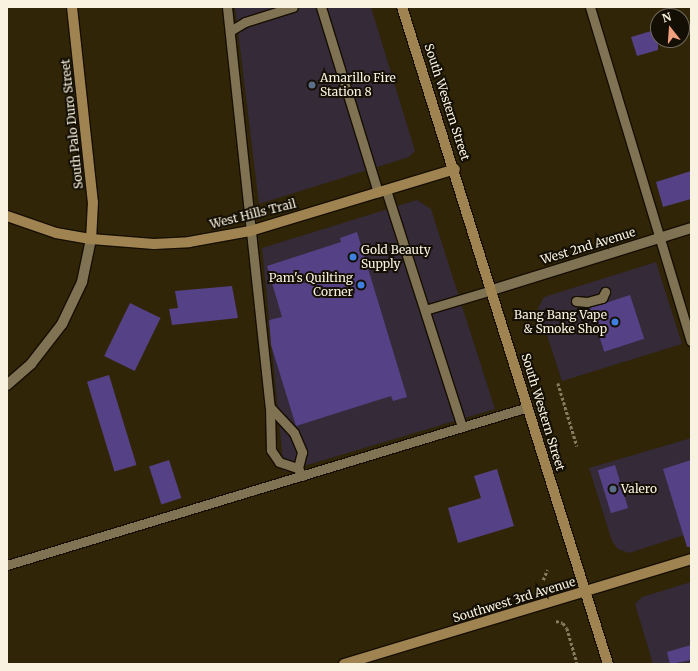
<!DOCTYPE html>
<html>
<head>
<meta charset="utf-8">
<style>
  body { margin:0 }
  #map { position:relative; width:698px; height:671px; overflow:hidden; background:#302506; font-family:Merriweather,serif }
  div>[style] { position:absolute }
  .commercial>* { inset:0; background:#342a38 }
  .building>* { inset:0; background:#554185; transform-origin:0 0 }
  .path>* { height:2.5px; margin-top:-1.25px; transform-origin:0; background:repeating-linear-gradient(90deg,#857c62 0 3px,transparent 0 5px) }
  .roads { filter:drop-shadow(1px 0 #160e00) drop-shadow(-1px 0 #160e00) drop-shadow(0 1px #160e00) drop-shadow(0 -1px #160e00) }
  .lane>* { height:9px; margin:-4.5px; padding:0 4.5px; transform-origin:4.5px; border-radius:4.5px; background:#807354 }
  .street>* { height:10px; margin:-5px; padding:0 5px; transform-origin:5px; border-radius:5px; background:#807354 }
  .secondary>* { height:10px; margin:-5px; padding:0 5px; transform-origin:5px; border-radius:5px; background:#9f8451 }
  .dots>* { width:11px; height:11px; translate:-50% -50%; box-sizing:border-box; border:2px solid #140f04; border-radius:50% }
  span { translate:-50% -50%; white-space:nowrap; text-align:center; line-height:1.15; -webkit-text-stroke:4px #140f04; paint-order:stroke }
  .poi-label { font-size:12px; color:#f9f2e0 }
  .left { translate:0 -50%; text-align:left }
  .right { translate:-100% -50%; text-align:right }
  .street-label { font-size:12px; color:#f9f2e0 }
  .frame { position:absolute; inset:0; border:8px solid #f9f2e0; pointer-events:none }
  .north { position:absolute; left:650px; top:8px; width:40px; height:40px; box-sizing:border-box; background:#140f04; border:1px solid #706a5c; border-radius:50%; rotate:343deg; font-size:11px; font-weight:700; line-height:16px; text-align:center; color:#f9f2e0 }
  .north::after { content:''; display:block; margin:auto; width:14px; height:18px; background:#f1a17d; clip-path:polygon(50% 0,100% 100%,50% 72%,0 100%) }
</style>
</head>
<body>
<div id="map">
  <div class="commercial">
    <i style="clip-path:polygon(235px 7px,371px 7px,415px 151px,409px 157px,259px 204px)"></i>
    <i style="clip-path:polygon(417px 200px,431px 209px,495px 409px,284px 472px,262px 248px)"></i>
    <i style="clip-path:polygon(656px 262px,682px 344px,562px 381px,538px 308px,544px 297px)"></i>
    <i style="clip-path:polygon(691px 438px,691px 533px,629px 553px,618px 549px,612px 541px,589px 468px)"></i>
    <i style="clip-path:polygon(691px 582px,691px 664px,653px 664px,635px 604px,642px 597px)"></i>
  </div>
  <div class="building">
    <i style="clip-path:polygon(658px 29px,658px 50px,637px 56px,631px 37px)"></i>
    <i style="clip-path:polygon(691px 171px,691px 199px,663px 207px,656px 182px)"></i>
    <i style="clip-path:polygon(357px 232px,407px 397px,393px 401px,391px 396px,296px 426px,271px 345px,269px 320px,282px 317px,267px 266px,341px 242px,340px 238px)"></i>
    <i style="clip-path:polygon(232px 286px,238px 318px,172px 325px,169px 309px,178px 308px,175px 291px)"></i>
    <i style="left:630px;top:295px;width:46px;height:42px;rotate:72deg"></i>
    <i style="left:130px;top:303px;width:34px;height:59px;rotate:26deg"></i>
    <i style="left:109px;top:375px;width:94px;height:23px;rotate:73deg"></i>
    <i style="left:169px;top:460px;width:40px;height:21px;rotate:72deg"></i>
    <i style="clip-path:polygon(691px 460px,691px 547px,687px 547px,663px 469px)"></i>
    <i style="left:615px;top:465px;width:45px;height:18px;rotate:73deg"></i>
    <i style="clip-path:polygon(497px 469px,514px 526px,458px 543px,448px 508px,481px 498px,474px 476px)"></i>
    <i style="clip-path:polygon(691px 645px,691px 660px,670px 664px,667px 652px)"></i>
  </div>
  <div class="path">
    <i style="left:558px;top:383px;width:66px;rotate:73.2deg"></i>
    <i style="left:543px;top:580px;width:11px;rotate:-68deg"></i>
    <i style="left:556px;top:621px;width:7px;rotate:16deg"></i>
    <i style="left:563px;top:623px;width:6px;rotate:51deg"></i>
    <i style="left:567px;top:628px;width:37px;rotate:74deg"></i>
  </div>
  <div class="roads">
    <div class="lane">
      <i style="left:227px;top:7px;width:402px;rotate:83.9deg"></i>
      <i style="left:270px;top:407px;width:43px;rotate:88.7deg"></i>
      <i style="left:271px;top:450px;width:14px;rotate:56deg"></i>
      <i style="left:279px;top:462px;width:20px;rotate:18deg"></i>
      <i style="left:298px;top:468px;width:9px;rotate:63deg"></i>
      <i style="left:321px;top:7px;width:194px;rotate:72.9deg"></i>
      <i style="left:590px;top:7px;width:349px;rotate:73.2deg"></i>
      <i style="left:230px;top:31px;width:17px;rotate:-31deg"></i>
      <i style="left:245px;top:22px;width:50px;rotate:-17.4deg"></i>
      <i style="left:386px;top:190px;width:249px;rotate:72.2deg"></i>
      <i style="left:576px;top:301px;width:11px;rotate:5deg"></i>
      <i style="left:587px;top:302px;width:16px;rotate:-15deg"></i>
      <i style="left:602px;top:298px;width:7px;rotate:-63deg"></i>
      <i style="left:425px;top:310px;width:70px;rotate:-16.6deg"></i>
      <i style="left:270px;top:407px;width:35px;rotate:47deg"></i>
      <i style="left:294px;top:433px;width:21px;rotate:67deg"></i>
      <i style="left:302px;top:452px;width:16px;rotate:104deg"></i>
      <i style="left:7px;top:565px;width:544px;rotate:-16.87deg"></i>
    </div>
    <div class="street">
      <i style="left:492px;top:290px;width:208px;rotate:-17.3deg"></i>
      <i style="left:7px;top:385px;width:32px;rotate:-41deg"></i>
      <i style="left:31px;top:364px;width:51px;rotate:-52.2deg"></i>
      <i style="left:62px;top:324px;width:47px;rotate:-64.5deg"></i>
      <i style="left:82px;top:282px;width:44px;rotate:-78.2deg"></i>
    </div>
    <div class="secondary">
      <i style="left:72px;top:7px;width:196px;rotate:83.9deg"></i>
      <i style="left:93px;top:202px;width:37px;rotate:93deg"></i>
      <i style="left:402px;top:7px;width:689px;rotate:72.59deg"></i>
      <i style="left:7px;top:216px;width:52px;rotate:19.1deg"></i>
      <i style="left:56px;top:233px;width:36px;rotate:10deg"></i>
      <i style="left:91px;top:239px;width:63px;rotate:4.5deg"></i>
      <i style="left:154px;top:244px;width:35px;rotate:-3deg"></i>
      <i style="left:189px;top:242px;width:62px;rotate:-10.2deg"></i>
      <i style="left:250px;top:231px;width:214px;rotate:-16.8deg"></i>
      <i style="left:344px;top:664px;width:363px;rotate:-16.8deg"></i>
    </div>
  </div>
  <div class="dots">
    <i style="left:312px;top:85px;background:#5c6f8a"></i>
    <i style="left:353px;top:257px;background:#3f7fe0"></i>
    <i style="left:361px;top:285px;background:#3f7fe0"></i>
    <i style="left:615px;top:322px;background:#3f7fe0"></i>
    <i style="left:613px;top:489px;background:#5c6f8a"></i>
  </div>
  <div class="poi-label">
    <span class="left" style="left:320px;top:85px">Amarillo Fire<br>Station 8</span>
    <span class="left" style="left:361px;top:257px">Gold Beauty<br>Supply</span>
    <span class="right" style="left:353px;top:285px">Pam's Quilting<br>Corner</span>
    <span class="right" style="left:607px;top:322px">Bang Bang Vape<br>&amp; Smoke Shop</span>
    <span class="left" style="left:621px;top:489px">Valero</span>
  </div>
  <div class="street-label">
    <span style="left:447px;top:102px;rotate:72deg">South Western Street</span>
    <span style="left:72px;top:124px;rotate:-96deg">South Palo Duro Street</span>
    <span style="left:253px;top:214px;rotate:-14deg">West Hills Trail</span>
    <span style="left:588px;top:246px;rotate:-17deg">West 2nd Avenue</span>
    <span style="left:543px;top:412px;rotate:73deg">South Western Street</span>
    <span style="left:514px;top:600px;rotate:-17deg">Southwest 3rd Avenue</span>
  </div>
  <div class="frame"></div>
  <div class="north">N</div>
</div>
</body>
</html>
